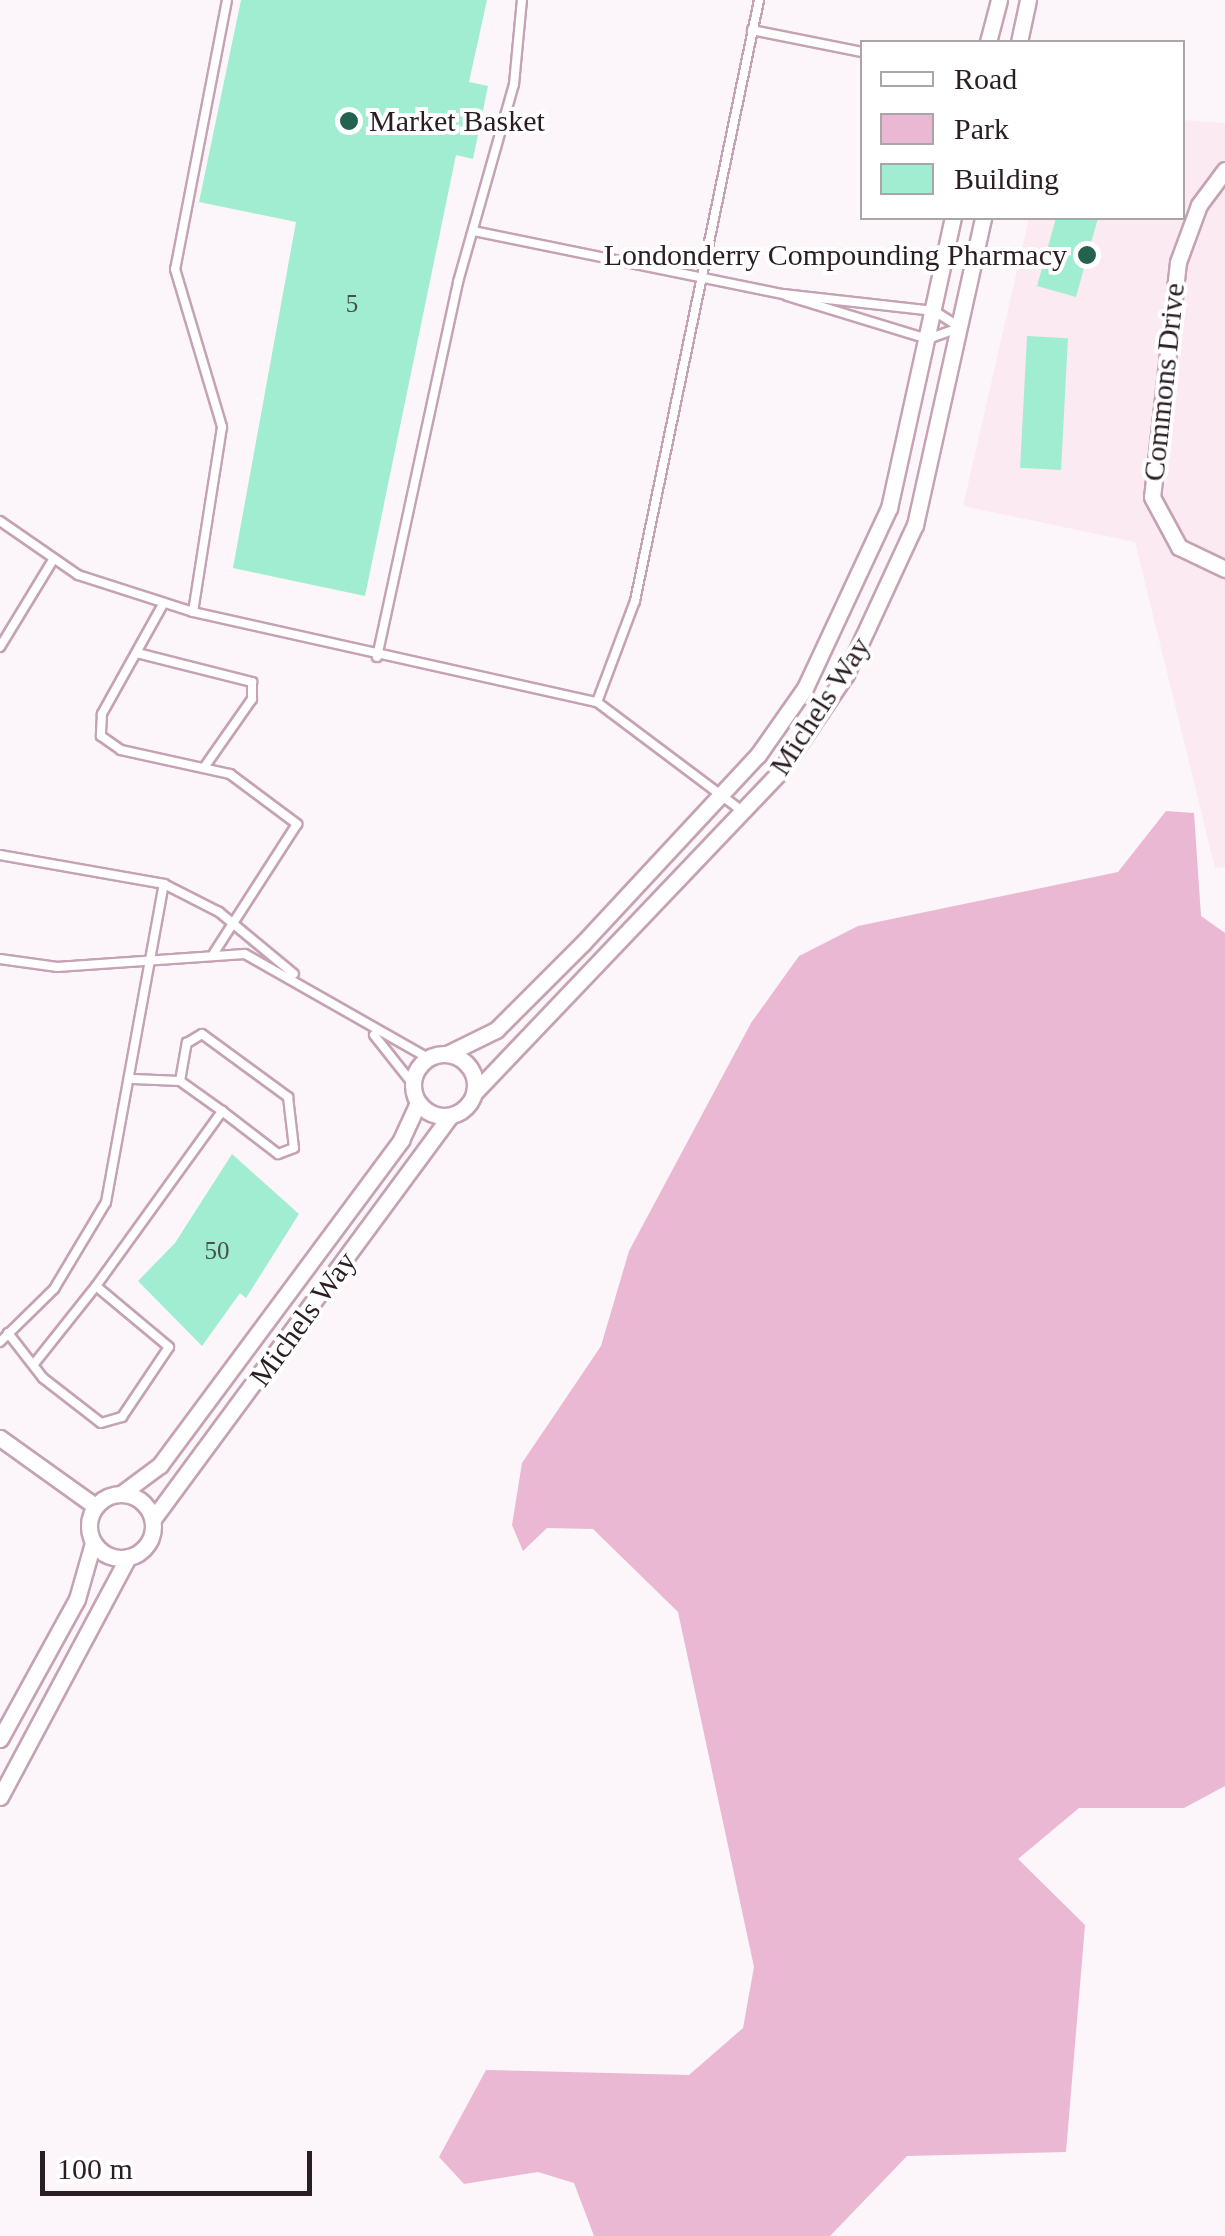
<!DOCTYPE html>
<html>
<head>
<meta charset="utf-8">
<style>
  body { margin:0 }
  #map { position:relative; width:1225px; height:2236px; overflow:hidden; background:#fcf5f9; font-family:"Times New Roman",serif }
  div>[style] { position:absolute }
  .built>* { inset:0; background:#fceaf3 }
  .green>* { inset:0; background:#ebb8d3 }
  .building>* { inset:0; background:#a1edd1; transform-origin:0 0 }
  .roads { filter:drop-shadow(2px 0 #c5a2b4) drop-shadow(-2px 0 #c5a2b4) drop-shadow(0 2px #c5a2b4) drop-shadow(0 -2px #c5a2b4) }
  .service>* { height:8px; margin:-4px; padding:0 4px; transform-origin:4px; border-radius:4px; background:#fff }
  .minor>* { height:15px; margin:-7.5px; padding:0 7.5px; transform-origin:7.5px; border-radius:7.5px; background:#fff }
  .minor>.ring { margin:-7.5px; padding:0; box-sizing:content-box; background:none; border:15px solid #fff; border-radius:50% }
  .dots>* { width:28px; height:28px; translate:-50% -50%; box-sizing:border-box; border:5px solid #fff; border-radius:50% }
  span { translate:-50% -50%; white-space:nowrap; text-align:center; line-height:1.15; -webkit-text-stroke:8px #fff; paint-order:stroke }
  .number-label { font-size:25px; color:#48514f }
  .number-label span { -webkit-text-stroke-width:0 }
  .poi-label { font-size:30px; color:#2a1d24 }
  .left { translate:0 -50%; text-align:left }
  .right { translate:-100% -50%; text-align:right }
  .street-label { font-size:30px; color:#2a1d24 }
  .legend { position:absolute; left:860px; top:40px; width:325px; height:180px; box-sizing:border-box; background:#fff; border:2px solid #aaa5a7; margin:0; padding:12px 18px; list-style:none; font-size:30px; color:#2a1d24 }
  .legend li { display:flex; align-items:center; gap:20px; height:50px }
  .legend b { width:50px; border:2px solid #aaa5a7 }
  .scale { position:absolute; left:40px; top:2151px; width:272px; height:45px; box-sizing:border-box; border:5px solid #2a1d24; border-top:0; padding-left:12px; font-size:30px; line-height:35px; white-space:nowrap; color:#2a1d24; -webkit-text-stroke:8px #fff; paint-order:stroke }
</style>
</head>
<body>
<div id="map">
  <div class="built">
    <i style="clip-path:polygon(1183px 120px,1225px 123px,1225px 867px,1215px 868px,1135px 542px,963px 506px,1029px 218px,1182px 218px)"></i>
  </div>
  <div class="green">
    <i style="clip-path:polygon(1166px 811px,1194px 813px,1201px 916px,1225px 933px,1225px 1786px,1184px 1808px,1079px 1808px,1018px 1859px,1085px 1925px,1066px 2152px,907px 2156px,830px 2236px,594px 2236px,574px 2183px,538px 2172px,464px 2184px,439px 2157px,486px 2070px,689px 2075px,743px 2028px,754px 1967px,678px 1612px,593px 1529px,547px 1528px,523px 1551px,512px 1525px,522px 1463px,601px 1346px,629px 1251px,751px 1023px,799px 956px,858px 926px,1118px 872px)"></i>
  </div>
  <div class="building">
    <i style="clip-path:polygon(241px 0,487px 0,469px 82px,488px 86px,473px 159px,456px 155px,365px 596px,233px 568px,296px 222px,199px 202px)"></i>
    <i style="clip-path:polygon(1056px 218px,1098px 218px,1076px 297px,1037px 286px)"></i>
    <i style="left:1027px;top:336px;width:41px;height:132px;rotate:3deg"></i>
    <i style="clip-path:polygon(232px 1154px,299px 1214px,246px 1298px,240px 1293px,202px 1346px,138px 1281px,175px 1243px)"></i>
  </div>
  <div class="roads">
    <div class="service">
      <i style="left:227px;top:0;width:274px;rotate:100.9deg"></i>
      <i style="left:175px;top:269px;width:165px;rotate:73.4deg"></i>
      <i style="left:222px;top:427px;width:187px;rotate:98.9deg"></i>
      <i style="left:193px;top:612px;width:414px;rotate:12.6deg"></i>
      <i style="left:597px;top:702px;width:180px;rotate:36.9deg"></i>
      <i style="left:752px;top:30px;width:112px;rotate:11.3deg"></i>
      <i style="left:473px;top:231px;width:316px;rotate:11.5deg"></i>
      <i style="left:783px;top:294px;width:152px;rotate:6.4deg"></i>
      <i style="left:934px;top:311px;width:31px;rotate:32deg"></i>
      <i style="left:787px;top:296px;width:147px;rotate:17deg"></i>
      <i style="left:928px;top:339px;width:33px;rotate:-20deg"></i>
      <i style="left:0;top:521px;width:95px;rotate:34.7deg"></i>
      <i style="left:78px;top:575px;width:121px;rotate:17.8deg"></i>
      <i style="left:162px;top:606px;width:124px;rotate:119.1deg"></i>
      <i style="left:102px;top:714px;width:22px;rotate:93deg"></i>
      <i style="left:101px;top:736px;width:24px;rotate:35deg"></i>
      <i style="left:121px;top:750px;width:112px;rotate:12.4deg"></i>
      <i style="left:230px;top:774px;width:84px;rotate:36.7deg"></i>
      <i style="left:297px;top:824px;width:153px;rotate:122.8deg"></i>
      <i style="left:0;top:647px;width:102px;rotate:-58.7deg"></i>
      <i style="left:137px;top:653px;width:119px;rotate:14.2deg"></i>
      <i style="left:252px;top:682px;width:17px;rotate:90deg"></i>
      <i style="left:252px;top:699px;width:82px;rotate:125deg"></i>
      <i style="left:377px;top:657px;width:384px;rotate:-77.8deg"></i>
      <i style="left:458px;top:282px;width:206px;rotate:-74.2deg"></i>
      <i style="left:514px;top:84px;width:84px;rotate:-84.6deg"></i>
      <i style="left:597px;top:702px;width:108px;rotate:-69.4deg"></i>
      <i style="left:635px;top:601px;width:614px;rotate:-78.34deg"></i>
      <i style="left:0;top:855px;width:167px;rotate:10deg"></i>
      <i style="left:164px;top:884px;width:62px;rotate:27deg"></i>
      <i style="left:219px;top:912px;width:97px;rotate:39.6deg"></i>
      <i style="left:0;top:959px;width:58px;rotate:8deg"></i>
      <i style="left:57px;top:967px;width:188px;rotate:-4deg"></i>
      <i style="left:245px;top:954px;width:210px;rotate:29.6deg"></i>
      <i style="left:374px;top:1035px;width:61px;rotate:51.6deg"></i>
      <i style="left:180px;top:1081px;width:39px;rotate:-80deg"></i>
      <i style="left:187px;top:1043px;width:17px;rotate:-31deg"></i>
      <i style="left:202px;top:1034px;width:107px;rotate:36.2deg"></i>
      <i style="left:288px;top:1097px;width:51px;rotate:83.3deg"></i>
      <i style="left:294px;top:1148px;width:17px;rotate:159deg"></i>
      <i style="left:278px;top:1154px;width:71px;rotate:-142.5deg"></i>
      <i style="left:96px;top:1286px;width:216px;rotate:-54.2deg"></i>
      <i style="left:222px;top:1111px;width:52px;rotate:-144.5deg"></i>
      <i style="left:180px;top:1081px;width:47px;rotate:-177.6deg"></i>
      <i style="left:8px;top:1333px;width:57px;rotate:52.1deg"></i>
      <i style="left:43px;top:1378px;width:73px;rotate:37.8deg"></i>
      <i style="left:101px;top:1423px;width:22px;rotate:-16deg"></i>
      <i style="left:122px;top:1417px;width:84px;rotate:-56.1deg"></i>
      <i style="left:169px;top:1347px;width:95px;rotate:-140.1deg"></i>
      <i style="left:96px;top:1286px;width:100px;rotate:128.5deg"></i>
      <i style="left:0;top:1342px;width:76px;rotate:-44.5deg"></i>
      <i style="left:54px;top:1289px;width:101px;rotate:-59.1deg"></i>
      <i style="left:106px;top:1202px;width:323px;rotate:-79.7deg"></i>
    </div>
    <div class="minor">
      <i style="left:988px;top:42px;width:43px;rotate:-75.3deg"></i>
      <i style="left:1019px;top:42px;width:43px;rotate:-77.9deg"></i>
      <i style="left:1225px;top:170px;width:44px;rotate:126.6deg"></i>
      <i style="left:1199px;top:205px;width:61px;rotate:110.2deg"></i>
      <i style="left:1178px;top:262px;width:236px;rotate:96.3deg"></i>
      <i style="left:1152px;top:497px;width:57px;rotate:61.6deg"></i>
      <i style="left:1179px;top:547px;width:51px;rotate:25.6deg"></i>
      <i class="ring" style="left:413px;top:1054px;width:47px;height:47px"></i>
      <i style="left:447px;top:1054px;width:55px;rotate:-26.1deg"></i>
      <i style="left:496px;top:1030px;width:123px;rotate:-45deg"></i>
      <i style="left:583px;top:943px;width:257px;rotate:-47.1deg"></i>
      <i style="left:758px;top:755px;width:82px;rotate:-55deg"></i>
      <i style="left:805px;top:688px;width:199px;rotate:-65deg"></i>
      <i style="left:889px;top:508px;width:297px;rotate:-77.6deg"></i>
      <i style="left:475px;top:1092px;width:441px;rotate:-46.4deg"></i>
      <i style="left:779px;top:773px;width:120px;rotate:-55.9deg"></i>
      <i style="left:846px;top:674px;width:164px;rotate:-65.2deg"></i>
      <i style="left:915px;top:525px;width:314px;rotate:-77.5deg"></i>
      <i style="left:0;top:1438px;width:117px;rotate:35.6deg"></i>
      <i class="ring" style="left:89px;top:1494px;width:49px;height:49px"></i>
      <i style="left:121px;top:1494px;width:49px;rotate:-36.6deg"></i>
      <i style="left:160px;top:1465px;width:405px;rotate:-53.4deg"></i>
      <i style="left:401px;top:1140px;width:41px;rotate:-65.3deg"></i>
      <i style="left:153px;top:1519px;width:501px;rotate:-53.61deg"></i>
      <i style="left:0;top:1739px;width:160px;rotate:-61.2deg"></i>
      <i style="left:77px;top:1599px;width:58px;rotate:-74.1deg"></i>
      <i style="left:0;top:1797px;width:272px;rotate:-61.9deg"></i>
    </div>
  </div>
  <div class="dots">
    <i style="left:349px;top:121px;background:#23624f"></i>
    <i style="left:1087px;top:255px;background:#23624f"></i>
  </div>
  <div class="number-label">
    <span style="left:352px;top:304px">5</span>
    <span style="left:217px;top:1251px">50</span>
  </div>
  <div class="poi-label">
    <span class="left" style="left:369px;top:121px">Market Basket</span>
    <span class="right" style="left:1067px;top:255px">Londonderry Compounding Pharmacy</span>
  </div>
  <div class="street-label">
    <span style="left:1164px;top:382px;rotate:-84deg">Commons Drive</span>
    <span style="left:820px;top:706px;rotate:-57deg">Michels Way</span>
    <span style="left:303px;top:1319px;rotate:-54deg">Michels Way</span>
  </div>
  <ul class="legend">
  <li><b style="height:12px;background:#fff"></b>Road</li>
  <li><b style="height:28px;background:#ebb8d3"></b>Park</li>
  <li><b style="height:28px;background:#a1edd1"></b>Building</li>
  </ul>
  <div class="scale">100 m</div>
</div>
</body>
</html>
